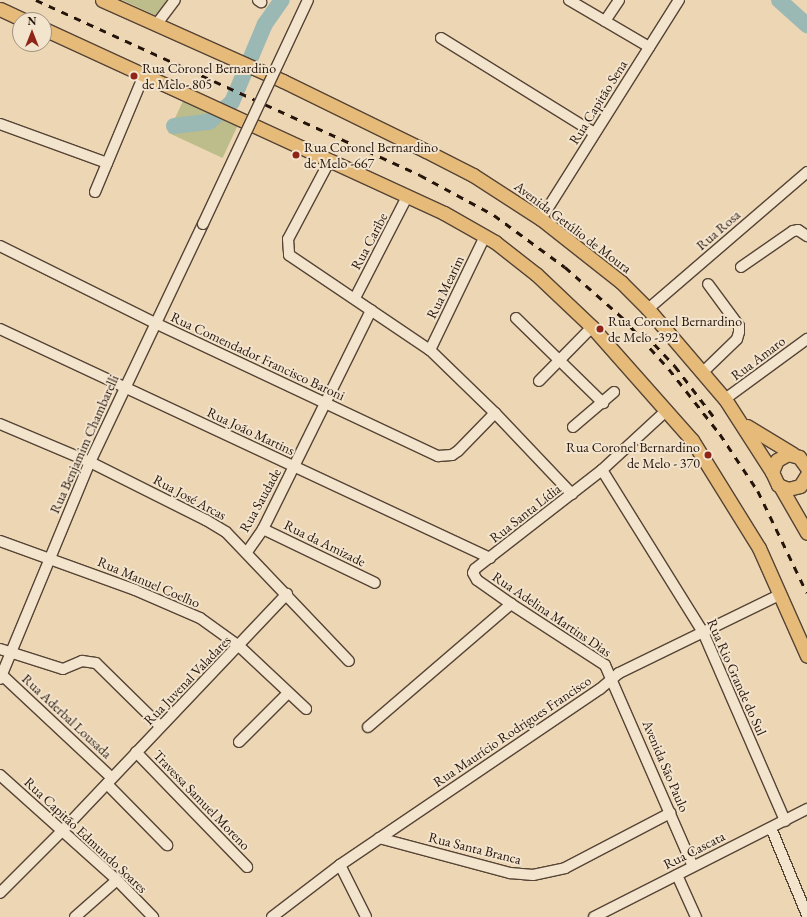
<!DOCTYPE html>
<html>
<head>
<meta charset="utf-8">
<style>
  body { margin:0 }
  #map { position:relative; width:807px; height:917px; overflow:hidden; background:#edd6b4; font-family:"EB Garamond",serif }
  div>[style] { position:absolute }
  .green>* { inset:0; background:#bcbd8a; transform-origin:0 0 }
  .river>* { height:16px; margin:-8px; padding:0 8px; transform-origin:8px; border-radius:8px; background:#9ab8b4 }
  .roads { filter:drop-shadow(1px 0 #564435) drop-shadow(-1px 0 #564435) drop-shadow(0 1px #564435) drop-shadow(0 -1px #564435) }
  .minor>* { height:10px; margin:-5px; padding:0 5px; transform-origin:5px; border-radius:5px; background:#f3e4ce }
  .major>* { height:13px; margin:-6.5px; padding:0 6.5px; transform-origin:6.5px; border-radius:6.5px; background:#e6bb7a }
  .rail>* { height:2.5px; margin-top:-1.25px; transform-origin:0; background:repeating-linear-gradient(90deg,#24140b 0 7px,transparent 0 14px) }
  .bridges { filter:drop-shadow(1px 0 #564435) drop-shadow(-1px 0 #564435) drop-shadow(0 1px #564435) drop-shadow(0 -1px #564435) }
  .minor-bridge>* { height:10px; margin:-5px; padding:0 5px; transform-origin:5px; border-radius:5px; background:#f3e4ce }
  .dots>* { width:11px; height:11px; translate:-50% -50%; box-sizing:border-box; border:2px solid #f3e4ce; border-radius:50% }
  span { translate:-50% -50%; white-space:nowrap; text-align:center; line-height:1.15; -webkit-text-stroke:4px #f3e4ce; paint-order:stroke }
  .poi-label { font-size:14px; color:#24140b }
  .left { translate:0 -50%; text-align:left }
  .right { translate:-100% -50%; text-align:right }
  .street-label { font-size:14px; color:#24140b }
  .north { position:absolute; left:12px; top:12px; width:40px; height:40px; box-sizing:border-box; background:#f3e4ce; border:1px solid #a09180; border-radius:50%; rotate:0deg; font-size:11px; font-weight:700; line-height:16px; text-align:center; color:#24140b }
  .north::after { content:''; display:block; margin:auto; width:14px; height:18px; background:#8f2418; clip-path:polygon(50% 0,100% 100%,50% 72%,0 100%) }
</style>
</head>
<body>
<div id="map">
  <div class="green">
    <i style="clip-path:polygon(122px 0,169px 0,157px 16px)"></i>
    <i style="left:183px;top:101px;width:60px;height:35px;rotate:25deg"></i>
  </div>
  <div class="river">
    <i style="left:779px;top:0;width:38px;rotate:42deg"></i>
    <i style="left:174px;top:126px;width:35px;rotate:-7deg"></i>
    <i style="left:209px;top:122px;width:30px;rotate:-41deg"></i>
    <i style="left:232px;top:102px;width:85px;rotate:-67.1deg"></i>
    <i style="left:265px;top:24px;width:29px;rotate:-55deg"></i>
  </div>
  <div class="roads">
    <div class="minor">
      <i style="left:258px;top:0;width:4px;rotate:34deg"></i>
      <i style="left:569px;top:0;width:93px;rotate:30.4deg"></i>
      <i style="left:605px;top:21px;width:25px;rotate:-56deg"></i>
      <i style="left:156px;top:25px;width:31px;rotate:-53deg"></i>
      <i style="left:441px;top:38px;width:180px;rotate:31.8deg"></i>
      <i style="left:0;top:124px;width:114px;rotate:20deg"></i>
      <i style="left:329px;top:162px;width:87px;rotate:118deg"></i>
      <i style="left:288px;top:239px;width:16px;rotate:86deg"></i>
      <i style="left:289px;top:255px;width:170px;rotate:34deg"></i>
      <i style="left:430px;top:350px;width:91px;rotate:44.1deg"></i>
      <i style="left:495px;top:413px;width:112px;rotate:46.5deg"></i>
      <i style="left:95px;top:192px;width:127px;rotate:-67.3deg"></i>
      <i style="left:541px;top:219px;width:259px;rotate:-57.8deg"></i>
      <i style="left:0;top:246px;width:173px;rotate:26.4deg"></i>
      <i style="left:155px;top:323px;width:313px;rotate:25.2deg"></i>
      <i style="left:438px;top:456px;width:14px;rotate:-4deg"></i>
      <i style="left:452px;top:455px;width:7px;rotate:-34deg"></i>
      <i style="left:458px;top:451px;width:53px;rotate:-45.8deg"></i>
      <i style="left:741px;top:267px;width:63px;rotate:-34.7deg"></i>
      <i style="left:793px;top:231px;width:5px;rotate:-11deg"></i>
      <i style="left:798px;top:230px;width:11px;rotate:34deg"></i>
      <i style="left:355px;top:298px;width:114px;rotate:-62.8deg"></i>
      <i style="left:648px;top:309px;width:210px;rotate:-40.7deg"></i>
      <i style="left:516px;top:318px;width:122px;rotate:44.3deg"></i>
      <i style="left:0;top:329px;width:541px;rotate:25.05deg"></i>
      <i style="left:430px;top:350px;width:127px;rotate:-64.2deg"></i>
      <i style="left:703px;top:372px;width:47px;rotate:-44.1deg"></i>
      <i style="left:737px;top:339px;width:7px;rotate:-74deg"></i>
      <i style="left:739px;top:332px;width:6px;rotate:-90deg"></i>
      <i style="left:739px;top:326px;width:52px;rotate:-126.4deg"></i>
      <i style="left:539px;top:381px;width:76px;rotate:-45.5deg"></i>
      <i style="left:725px;top:399px;width:102px;rotate:-36.2deg"></i>
      <i style="left:667px;top:410px;width:88px;rotate:137.3deg"></i>
      <i style="left:602px;top:470px;width:161px;rotate:142.1deg"></i>
      <i style="left:475px;top:569px;width:4px;rotate:117deg"></i>
      <i style="left:473px;top:573px;width:8px;rotate:60deg"></i>
      <i style="left:477px;top:580px;width:42px;rotate:35.2deg"></i>
      <i style="left:511px;top:604px;width:112px;rotate:33deg"></i>
      <i style="left:605px;top:665px;width:219px;rotate:66.4deg"></i>
      <i style="left:0;top:424px;width:98px;rotate:22.9deg"></i>
      <i style="left:90px;top:462px;width:130px;rotate:26.6deg"></i>
      <i style="left:206px;top:520px;width:23px;rotate:31deg"></i>
      <i style="left:226px;top:532px;width:178px;rotate:46.4deg"></i>
      <i style="left:573px;top:427px;width:54px;rotate:-40.5deg"></i>
      <i style="left:602px;top:470px;width:191px;rotate:58.1deg"></i>
      <i style="left:703px;top:632px;width:206px;rotate:66.5deg"></i>
      <i style="left:263px;top:529px;width:124px;rotate:25.7deg"></i>
      <i style="left:0;top:541px;width:144px;rotate:19.9deg"></i>
      <i style="left:135px;top:590px;width:71px;rotate:23.3deg"></i>
      <i style="left:200px;top:618px;width:48px;rotate:35.7deg"></i>
      <i style="left:239px;top:646px;width:92px;rotate:43.2deg"></i>
      <i style="left:247px;top:552px;width:28px;rotate:-55deg"></i>
      <i style="left:263px;top:529px;width:244px;rotate:-63.7deg"></i>
      <i style="left:0;top:649px;width:66px;rotate:17.6deg"></i>
      <i style="left:63px;top:669px;width:21px;rotate:-23deg"></i>
      <i style="left:82px;top:661px;width:14px;rotate:8deg"></i>
      <i style="left:96px;top:663px;width:90px;rotate:44.5deg"></i>
      <i style="left:3px;top:676px;width:149px;rotate:43.1deg"></i>
      <i style="left:0;top:679px;width:235px;rotate:-67.5deg"></i>
      <i style="left:90px;top:462px;width:263px;rotate:-64.6deg"></i>
      <i style="left:368px;top:727px;width:189px;rotate:-40.7deg"></i>
      <i style="left:239px;top:742px;width:69px;rotate:-45deg"></i>
      <i style="left:136px;top:752px;width:160px;rotate:46deg"></i>
      <i style="left:0;top:775px;width:157px;rotate:41.9deg"></i>
      <i style="left:117px;top:880px;width:52px;rotate:45.8deg"></i>
      <i style="left:107px;top:784px;width:86px;rotate:45.5deg"></i>
      <i style="left:771px;top:828px;width:94px;rotate:67.5deg"></i>
      <i style="left:379px;top:838px;width:136px;rotate:15deg"></i>
      <i style="left:510px;top:873px;width:23px;rotate:5deg"></i>
      <i style="left:533px;top:875px;width:33px;rotate:-12deg"></i>
      <i style="left:565px;top:868px;width:119px;rotate:-27.6deg"></i>
      <i style="left:340px;top:865px;width:58px;rotate:63.4deg"></i>
      <i style="left:677px;top:875px;width:46px;rotate:65.7deg"></i>
      <i style="left:0;top:893px;width:88px;rotate:-45deg"></i>
      <i style="left:62px;top:831px;width:327px;rotate:-46.5deg"></i>
      <i style="left:75px;top:917px;width:56px;rotate:-41.4deg"></i>
      <i style="left:272px;top:917px;width:86px;rotate:-37.4deg"></i>
      <i style="left:340px;top:865px;width:314px;rotate:-34.1deg"></i>
      <i style="left:600px;top:689px;width:25px;rotate:-40deg"></i>
      <i style="left:619px;top:673px;width:180px;rotate:-26deg"></i>
      <i style="left:594px;top:917px;width:239px;rotate:-26.9deg"></i>
    </div>
    <div class="major">
      <i style="left:102px;top:0;width:198px;rotate:24.1deg"></i>
      <i style="left:283px;top:81px;width:159px;rotate:26.1deg"></i>
      <i style="left:426px;top:151px;width:53px;rotate:27.1deg"></i>
      <i style="left:473px;top:175px;width:81px;rotate:32.9deg"></i>
      <i style="left:541px;top:219px;width:102px;rotate:38.2deg"></i>
      <i style="left:621px;top:282px;width:38px;rotate:45deg"></i>
      <i style="left:648px;top:309px;width:118px;rotate:49.5deg"></i>
      <i style="left:725px;top:399px;width:87px;rotate:57.2deg"></i>
      <i style="left:0;top:9px;width:26px;rotate:25deg"></i>
      <i style="left:44px;top:29px;width:440px;rotate:24.7deg"></i>
      <i style="left:444px;top:213px;width:59px;rotate:29.6deg"></i>
      <i style="left:495px;top:242px;width:52px;rotate:38deg"></i>
      <i style="left:536px;top:274px;width:77px;rotate:43.4deg"></i>
      <i style="left:592px;top:327px;width:151px;rotate:48.5deg"></i>
      <i style="left:692px;top:440px;width:127px;rotate:58.2deg"></i>
      <i style="left:759px;top:548px;width:118px;rotate:66deg"></i>
      <i style="left:747px;top:426px;width:54px;rotate:31.3deg"></i>
      <i style="left:807px;top:468px;width:14px;rotate:-126deg"></i>
      <i style="left:799px;top:457px;width:11px;rotate:-165deg"></i>
      <i style="left:788px;top:454px;width:13px;rotate:151deg"></i>
      <i style="left:777px;top:460px;width:13px;rotate:113deg"></i>
      <i style="left:772px;top:472px;width:14px;rotate:65deg"></i>
      <i style="left:778px;top:485px;width:11px;rotate:22deg"></i>
      <i style="left:788px;top:489px;width:12px;rotate:-14deg"></i>
      <i style="left:800px;top:486px;width:13px;rotate:-58deg"></i>
      <i style="left:780px;top:486px;width:54px;rotate:60.1deg"></i>
    </div>
  </div>
  <div class="rail">
    <i style="left:36px;top:0;width:422px;rotate:24.5deg"></i>
    <i style="left:420px;top:175px;width:84px;rotate:28.4deg"></i>
    <i style="left:494px;top:215px;width:88px;rotate:36.2deg"></i>
    <i style="left:565px;top:267px;width:76px;rotate:41.3deg"></i>
    <i style="left:622px;top:317px;width:70px;rotate:47.9deg"></i>
    <i style="left:669px;top:369px;width:83px;rotate:51.9deg"></i>
    <i style="left:720px;top:434px;width:69px;rotate:56.3deg"></i>
    <i style="left:758px;top:491px;width:113px;rotate:64.3deg"></i>
    <i style="left:645px;top:334px;width:44px;rotate:46.8deg"></i>
    <i style="left:675px;top:366px;width:64px;rotate:52.6deg"></i>
  </div>
  <div class="bridges">
    <div class="minor-bridge">
      <i style="left:203px;top:224px;width:247px;rotate:-64.9deg"></i>
    </div>
  </div>
  <div class="dots">
    <i style="left:134px;top:76px;background:#8f2418"></i>
    <i style="left:296px;top:155px;background:#8f2418"></i>
    <i style="left:600px;top:329px;background:#8f2418"></i>
    <i style="left:708px;top:455px;background:#8f2418"></i>
  </div>
  <div class="poi-label">
    <span class="left" style="left:142px;top:76px">Rua Coronel Bernardino<br>de Melo- 805</span>
    <span class="left" style="left:304px;top:155px">Rua Coronel Bernardino<br>de Melo -667</span>
    <span class="left" style="left:608px;top:329px">Rua Coronel Bernardino<br>de Melo -392</span>
    <span class="right" style="left:700px;top:455px">Rua Coronel Bernardino<br>de Melo - 370</span>
  </div>
  <div class="street-label">
    <span style="left:598px;top:102px;rotate:-58deg">Rua Capitão Sena</span>
    <span style="left:573px;top:227px;rotate:37deg">Avenida Getúlio de Moura</span>
    <span style="left:718px;top:230px;rotate:-41deg">Rua Rosa</span>
    <span style="left:369px;top:241px;rotate:-62deg">Rua Caribe</span>
    <span style="left:445px;top:287px;rotate:-64deg">Rua Mearim</span>
    <span style="left:258px;top:356px;rotate:25deg">Rua Comendador Francisco Baroni</span>
    <span style="left:758px;top:358px;rotate:-37deg">Rua Amaro</span>
    <span style="left:251px;top:431px;rotate:25deg">Rua João Martins</span>
    <span style="left:84px;top:444px;rotate:-66deg">Rua Benjamim Chambarelli</span>
    <span style="left:190px;top:497px;rotate:28deg">Rua José Arcas</span>
    <span style="left:260px;top:500px;rotate:-61deg">Rua Saudade</span>
    <span style="left:525px;top:513px;rotate:-38deg">Rua Santa Lídia</span>
    <span style="left:325px;top:543px;rotate:26deg">Rua da Amizade</span>
    <span style="left:149px;top:582px;rotate:23deg">Rua Manuel Coelho</span>
    <span style="left:552px;top:614px;rotate:34deg">Rua Adelina Martins Dias</span>
    <span style="left:737px;top:677px;rotate:66deg">Rua Rio Grande do Sul</span>
    <span style="left:187px;top:680px;rotate:-46deg">Rua Juvenal Valadares</span>
    <span style="left:67px;top:716px;rotate:43deg">Rua Aderbal Lousada</span>
    <span style="left:512px;top:731px;rotate:-34deg">Rua Maurício Rodrigues Francisco</span>
    <span style="left:666px;top:766px;rotate:67deg">Avenida São Paulo</span>
    <span style="left:202px;top:800px;rotate:46deg">Travessa Samuel Moreno</span>
    <span style="left:86px;top:835px;rotate:43deg">Rua Capitão Edmundo Soares</span>
    <span style="left:475px;top:848px;rotate:14deg">Rua Santa Branca</span>
    <span style="left:694px;top:850px;rotate:-27deg">Rua Cascata</span>
  </div>
  <div class="north">N</div>
</div>
</body>
</html>
